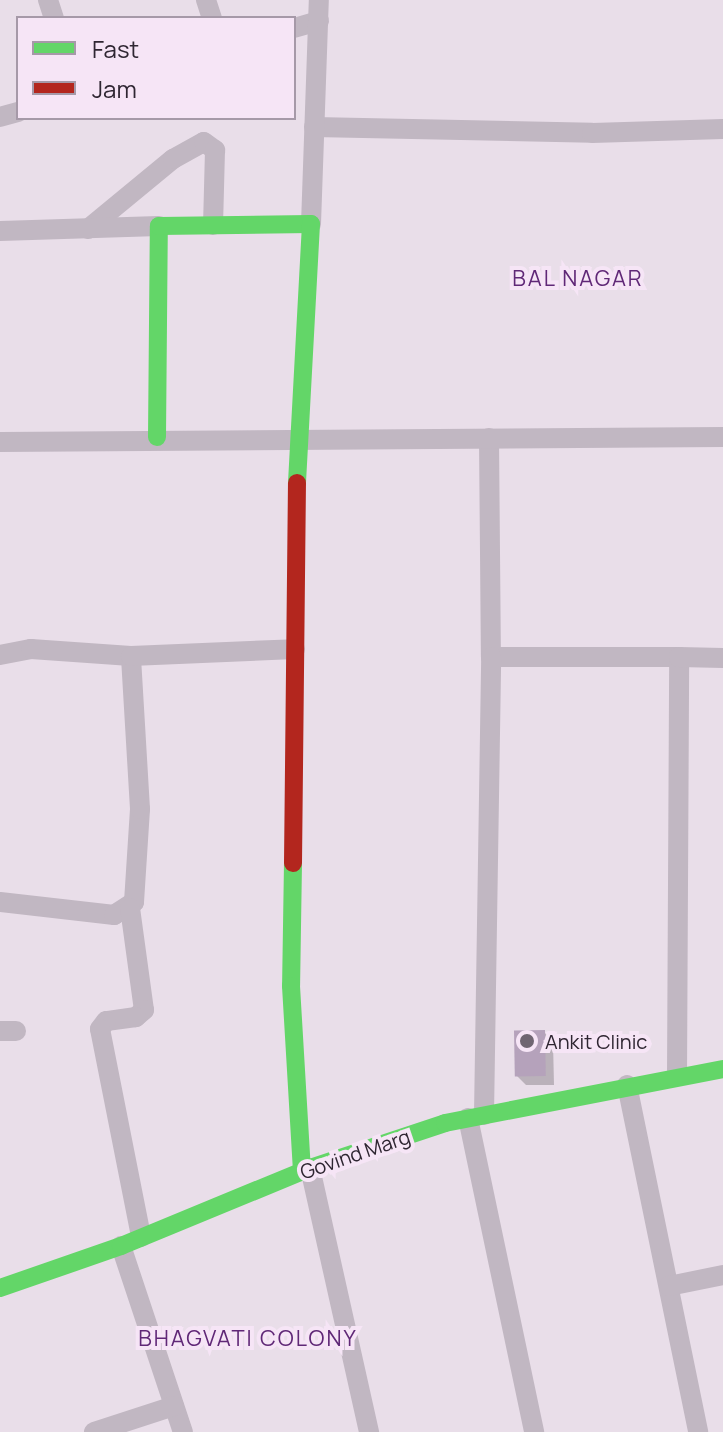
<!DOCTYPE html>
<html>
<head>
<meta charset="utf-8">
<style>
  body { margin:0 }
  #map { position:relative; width:723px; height:1432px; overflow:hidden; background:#e9dee9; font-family:Manrope,sans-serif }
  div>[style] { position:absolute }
  .shadow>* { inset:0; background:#0003 }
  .building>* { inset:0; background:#b5a2bb; transform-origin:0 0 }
  .street>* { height:20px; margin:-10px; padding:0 10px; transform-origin:10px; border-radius:10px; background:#c1b7c2 }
  .fast>* { height:18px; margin:-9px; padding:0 9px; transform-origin:9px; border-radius:9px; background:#63d668 }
  .jam>* { height:18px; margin:-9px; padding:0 9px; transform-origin:9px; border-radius:9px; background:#b3261e }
  .dots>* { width:22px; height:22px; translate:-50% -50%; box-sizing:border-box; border:4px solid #f6e5f6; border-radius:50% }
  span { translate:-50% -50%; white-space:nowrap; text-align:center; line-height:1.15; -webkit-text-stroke:8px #f6e5f6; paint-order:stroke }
  .poi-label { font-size:20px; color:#2f2632 }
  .left { translate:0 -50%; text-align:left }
  .street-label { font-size:20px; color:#2f2632 }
  .neighbourhood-label { font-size:22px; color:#602877; letter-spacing:2px }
  .legend { position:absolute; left:16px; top:16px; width:280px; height:104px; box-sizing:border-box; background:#f6e5f6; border:2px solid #a699a8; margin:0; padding:10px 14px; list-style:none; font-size:24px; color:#2f2632 }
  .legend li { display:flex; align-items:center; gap:16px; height:40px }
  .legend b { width:40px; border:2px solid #a699a8 }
</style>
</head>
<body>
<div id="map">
  <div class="shadow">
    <i style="clip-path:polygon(544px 1032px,553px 1042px,554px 1085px,526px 1085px,517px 1076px)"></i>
  </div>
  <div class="building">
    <i style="left:545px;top:1030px;width:46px;height:31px;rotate:89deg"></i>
  </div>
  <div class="street">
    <i style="left:48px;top:0;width:19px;rotate:72deg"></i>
    <i style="left:206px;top:0;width:19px;rotate:72deg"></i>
    <i style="left:294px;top:28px;width:26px;rotate:-16deg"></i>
    <i style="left:0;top:117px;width:19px;rotate:-16deg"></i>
    <i style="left:314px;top:127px;width:278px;rotate:1.2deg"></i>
    <i style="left:592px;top:133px;width:131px;rotate:-1.7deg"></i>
    <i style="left:311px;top:224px;width:224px;rotate:-88deg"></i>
    <i style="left:88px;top:229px;width:110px;rotate:-39.5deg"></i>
    <i style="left:173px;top:159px;width:35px;rotate:-29deg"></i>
    <i style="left:204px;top:142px;width:14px;rotate:36deg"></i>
    <i style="left:215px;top:150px;width:75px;rotate:91.5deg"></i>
    <i style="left:0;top:231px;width:159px;rotate:-1.8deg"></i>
    <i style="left:489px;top:438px;width:219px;rotate:89.5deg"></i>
    <i style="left:491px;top:657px;width:188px"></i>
    <i style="left:0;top:442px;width:723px;rotate:-0.4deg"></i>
    <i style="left:0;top:655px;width:32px;rotate:-11deg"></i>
    <i style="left:31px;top:649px;width:100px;rotate:4deg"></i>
    <i style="left:0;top:902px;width:115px;rotate:6.5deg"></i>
    <i style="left:114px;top:915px;width:24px;rotate:-33deg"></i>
    <i style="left:134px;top:902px;width:93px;rotate:-86.3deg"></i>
    <i style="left:140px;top:809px;width:153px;rotate:-93.4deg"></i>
    <i style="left:131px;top:656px;width:164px;rotate:-2.4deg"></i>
    <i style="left:130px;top:908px;width:103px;rotate:82.2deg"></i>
    <i style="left:144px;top:1010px;width:11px;rotate:139deg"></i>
    <i style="left:136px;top:1017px;width:30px;rotate:172deg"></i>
    <i style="left:106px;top:1021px;width:10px;rotate:127deg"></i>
    <i style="left:100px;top:1029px;width:212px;rotate:78.8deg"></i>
    <i style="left:0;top:1031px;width:16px"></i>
    <i style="left:677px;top:1075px;width:418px;rotate:-89.7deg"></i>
    <i style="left:679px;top:657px;width:44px;rotate:1.3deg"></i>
    <i style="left:627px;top:1085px;width:354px;rotate:78.4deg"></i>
    <i style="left:484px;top:1115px;width:458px;rotate:-89.1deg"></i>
    <i style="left:468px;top:1118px;width:321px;rotate:78.1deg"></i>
    <i style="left:310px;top:1168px;width:271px;rotate:77.4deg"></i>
    <i style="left:121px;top:1246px;width:196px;rotate:71.6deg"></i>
    <i style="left:669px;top:1286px;width:55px;rotate:-11.5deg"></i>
    <i style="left:94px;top:1432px;width:84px;rotate:-18deg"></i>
  </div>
  <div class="fast">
    <i style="left:157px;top:437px;width:211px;rotate:-89.5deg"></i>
    <i style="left:159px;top:226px;width:152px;rotate:-0.8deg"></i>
    <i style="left:311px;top:224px;width:259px;rotate:93.1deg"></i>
    <i style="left:293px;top:863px;width:123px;rotate:90.9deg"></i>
    <i style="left:291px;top:986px;width:186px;rotate:86.6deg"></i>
    <i style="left:0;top:1288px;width:128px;rotate:-19.1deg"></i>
    <i style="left:121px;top:1246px;width:204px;rotate:-22.4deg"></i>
    <i style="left:310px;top:1168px;width:142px;rotate:-18.4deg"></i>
    <i style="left:445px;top:1123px;width:283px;rotate:-11deg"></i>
  </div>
  <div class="jam">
    <i style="left:293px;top:863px;width:380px;rotate:-89.4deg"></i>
  </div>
  <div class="dots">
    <i style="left:527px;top:1041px;background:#706672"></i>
  </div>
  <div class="poi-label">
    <span class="left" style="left:545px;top:1041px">Ankit Clinic</span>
  </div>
  <div class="street-label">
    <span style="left:355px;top:1154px;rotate:-19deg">Govind Marg</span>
  </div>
  <div class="neighbourhood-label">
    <span style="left:578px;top:279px">BAL NAGAR</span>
    <span style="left:248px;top:1339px">BHAGVATI COLONY</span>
  </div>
  <ul class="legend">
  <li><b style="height:10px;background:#63d668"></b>Fast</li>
  <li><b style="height:10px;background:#b3261e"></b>Jam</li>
  </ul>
</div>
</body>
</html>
